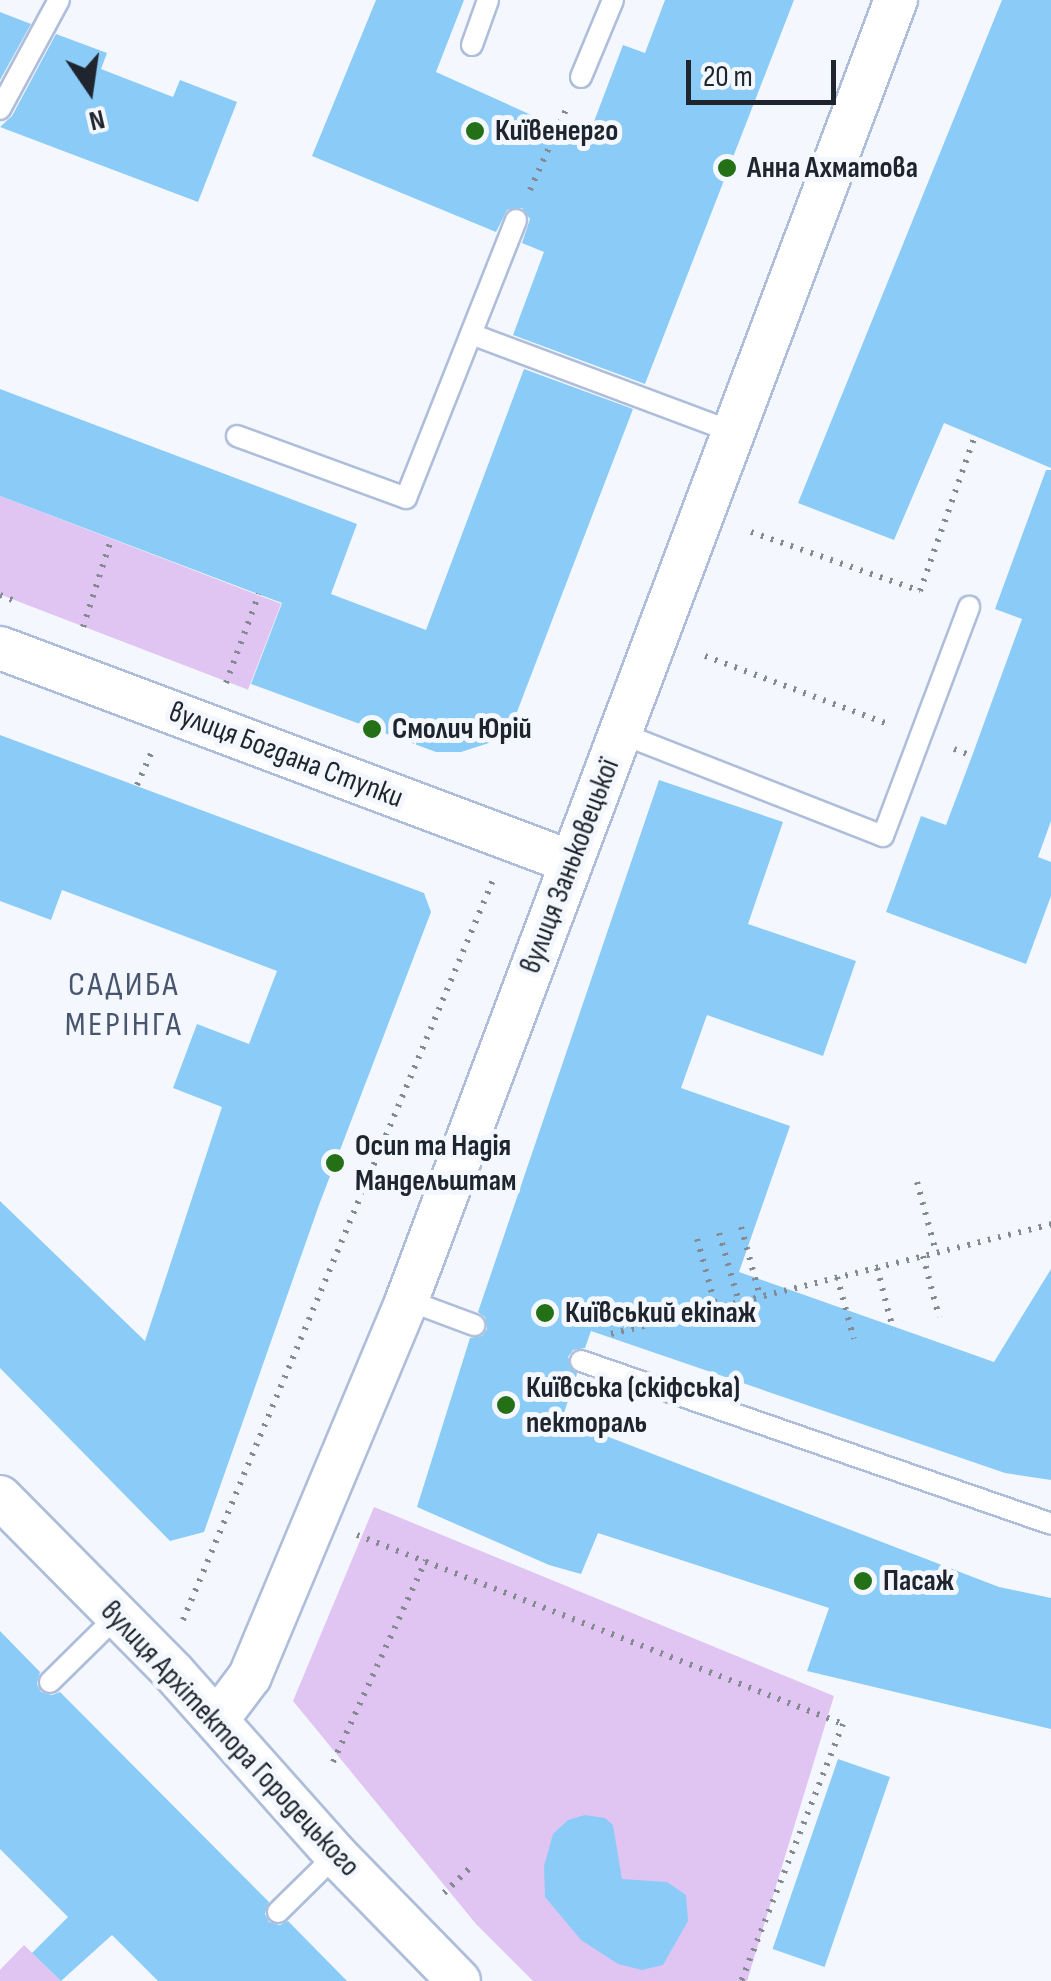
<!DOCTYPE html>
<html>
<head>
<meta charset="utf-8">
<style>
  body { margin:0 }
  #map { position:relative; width:1051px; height:1981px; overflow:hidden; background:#f4f8fe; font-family:"Sofia Sans Condensed",sans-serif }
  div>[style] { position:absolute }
  .green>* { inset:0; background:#e0c5f3; transform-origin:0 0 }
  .building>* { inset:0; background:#8accf7; transform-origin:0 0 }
  .path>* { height:6px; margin-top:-3px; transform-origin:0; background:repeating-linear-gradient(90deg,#858a92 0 2.5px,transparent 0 10.5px) }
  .roads { filter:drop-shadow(2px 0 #aebeda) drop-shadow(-2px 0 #aebeda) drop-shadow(0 2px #aebeda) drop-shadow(0 -2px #aebeda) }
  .lane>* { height:20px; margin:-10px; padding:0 10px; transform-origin:10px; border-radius:10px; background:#fff }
  .street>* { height:42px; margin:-21px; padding:0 21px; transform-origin:21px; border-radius:21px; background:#fff }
  .dots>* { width:28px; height:28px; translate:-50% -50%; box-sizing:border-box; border:5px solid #f4f8fe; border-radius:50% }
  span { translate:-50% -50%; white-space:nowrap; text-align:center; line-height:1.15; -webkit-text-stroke:10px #f4f8fe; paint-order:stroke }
  .poi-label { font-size:30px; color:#1f252f; font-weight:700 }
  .left { translate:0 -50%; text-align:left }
  .street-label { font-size:30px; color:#1f252f }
  .quarter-label { font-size:35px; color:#48556e; letter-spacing:2.5px }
  .north { position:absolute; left:40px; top:40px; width:100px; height:100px; -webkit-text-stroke:8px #f4f8fe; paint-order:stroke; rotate:167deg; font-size:28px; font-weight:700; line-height:40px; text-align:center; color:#1f252f }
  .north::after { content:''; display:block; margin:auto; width:35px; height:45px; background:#1f252f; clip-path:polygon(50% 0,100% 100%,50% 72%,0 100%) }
  .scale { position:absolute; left:686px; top:60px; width:150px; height:45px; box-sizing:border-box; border:5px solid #1f252f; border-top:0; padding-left:12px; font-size:30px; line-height:35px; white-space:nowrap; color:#1f252f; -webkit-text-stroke:8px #f4f8fe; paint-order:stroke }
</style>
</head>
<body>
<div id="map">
  <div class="green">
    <i style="left:0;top:496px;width:301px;height:92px;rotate:21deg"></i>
    <i style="clip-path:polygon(374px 1507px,834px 1696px,747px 1981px,533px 1981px,476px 1924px,293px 1701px)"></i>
    <i style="clip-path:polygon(24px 1945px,61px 1981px,0 1981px,0 1970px)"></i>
  </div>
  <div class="building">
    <i style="clip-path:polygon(376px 0,464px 0,436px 72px,587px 140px,623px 45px,645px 53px,665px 0,794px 0,645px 384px,513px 335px,544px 252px,522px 243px,530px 219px,522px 208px,507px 210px,496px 232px,312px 156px)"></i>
    <i style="clip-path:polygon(1002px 0,1051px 0,1051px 468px,944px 423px,894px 540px,798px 503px)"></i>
    <i style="clip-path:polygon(0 12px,31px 24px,0 80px)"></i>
    <i style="clip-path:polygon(56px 34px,107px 53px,101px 69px,173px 97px,180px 80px,237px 102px,198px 202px,0 127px,12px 116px)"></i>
    <i style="clip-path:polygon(524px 369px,633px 409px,512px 725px,492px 742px,461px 752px,436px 752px,251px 684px,282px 603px,0 496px,0 389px,357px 524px,331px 594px,426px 630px)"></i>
    <i style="clip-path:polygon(1046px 470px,1051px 470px,1051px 821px,1038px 857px,1051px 862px,1051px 896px,1026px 964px,886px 912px,921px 816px,946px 825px,972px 756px,1022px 619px,995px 609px)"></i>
    <i style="clip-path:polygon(0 735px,424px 893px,431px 912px,319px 1205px,204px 1532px,170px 1541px,0 1368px,0 1201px,145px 1341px,222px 1107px,173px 1088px,197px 1024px,249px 1044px,277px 971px,62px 890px,51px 920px,0 901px)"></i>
    <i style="clip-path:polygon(659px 780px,783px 822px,748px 924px,856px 961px,823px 1056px,707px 1015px,681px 1088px,790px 1126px,739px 1272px,994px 1362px,1051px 1269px,1051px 1480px,1005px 1473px,591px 1331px,585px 1348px,573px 1350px,568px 1357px,577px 1374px,562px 1419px,999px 1587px,1051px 1598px,1051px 1729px,807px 1671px,829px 1608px,598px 1533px,581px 1574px,549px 1565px,417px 1507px,470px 1338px,482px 1336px,487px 1329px,485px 1317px,478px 1312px)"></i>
    <i style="clip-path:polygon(0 1631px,40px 1672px,37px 1684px,41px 1692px,52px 1695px,60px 1692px,269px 1902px,265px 1914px,269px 1922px,280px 1925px,288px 1921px,347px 1981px,158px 1981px,112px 1935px,61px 1981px,32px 1953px,68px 1917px,0 1849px)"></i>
    <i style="left:838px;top:1759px;width:55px;height:201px;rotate:19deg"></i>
    <i style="clip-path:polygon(585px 1815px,605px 1818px,613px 1825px,622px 1879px,667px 1882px,686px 1895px,688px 1921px,663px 1965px,642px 1970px,618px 1964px,581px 1940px,545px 1897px,544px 1866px,553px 1834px,568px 1820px)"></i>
  </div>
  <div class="path">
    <i style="left:530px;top:190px;width:93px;rotate:-65.9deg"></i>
    <i style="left:751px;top:532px;width:179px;rotate:19.2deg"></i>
    <i style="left:920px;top:591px;width:164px;rotate:-70.5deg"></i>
    <i style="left:0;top:595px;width:16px;rotate:22deg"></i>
    <i style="left:83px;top:627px;width:92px;rotate:-72.3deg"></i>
    <i style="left:705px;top:656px;width:198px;rotate:20.4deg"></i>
    <i style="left:226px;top:683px;width:95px;rotate:-69.7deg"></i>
    <i style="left:954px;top:749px;width:19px;rotate:21deg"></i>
    <i style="left:137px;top:785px;width:35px;rotate:-66deg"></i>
    <i style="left:917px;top:1182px;width:73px;rotate:74.8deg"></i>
    <i style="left:741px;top:1227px;width:72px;rotate:74.6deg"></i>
    <i style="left:719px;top:1233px;width:72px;rotate:73.8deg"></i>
    <i style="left:697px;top:1239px;width:71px;rotate:74.4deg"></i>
    <i style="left:923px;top:1256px;width:63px;rotate:75.3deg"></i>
    <i style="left:877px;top:1268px;width:63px;rotate:75.3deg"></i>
    <i style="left:837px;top:1277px;width:64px;rotate:74.7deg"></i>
    <i style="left:611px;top:1334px;width:454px;rotate:-14deg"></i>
    <i style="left:357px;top:1535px;width:521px;rotate:21.25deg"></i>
    <i style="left:843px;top:1724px;width:277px;rotate:111.6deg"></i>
    <i style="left:183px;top:1620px;width:802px;rotate:-67.27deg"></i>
    <i style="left:333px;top:1762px;width:222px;rotate:-65.3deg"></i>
    <i style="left:444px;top:1893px;width:35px;rotate:-44deg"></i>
  </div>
  <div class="roads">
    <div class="lane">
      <i style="left:472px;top:45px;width:48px;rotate:-70.4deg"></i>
      <i style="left:581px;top:77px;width:83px;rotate:-67.4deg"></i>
      <i style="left:0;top:109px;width:124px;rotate:-61.6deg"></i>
      <i style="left:471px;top:334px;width:280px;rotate:20.5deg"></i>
      <i style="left:237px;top:436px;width:180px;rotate:20.1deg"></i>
      <i style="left:406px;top:498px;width:299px;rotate:-68.4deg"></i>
      <i style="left:620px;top:733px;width:282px;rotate:21.4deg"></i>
      <i style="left:883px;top:836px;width:245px;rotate:-69.4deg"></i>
      <i style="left:407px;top:1300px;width:72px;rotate:20.5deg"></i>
      <i style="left:581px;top:1361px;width:497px;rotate:19.1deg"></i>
      <i style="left:50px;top:1682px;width:95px;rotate:-44.6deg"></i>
      <i style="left:278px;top:1912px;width:81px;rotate:-44.5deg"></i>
    </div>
    <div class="street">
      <i style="left:0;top:648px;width:610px;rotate:20.55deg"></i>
      <i style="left:0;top:1497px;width:247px;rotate:45.3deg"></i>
      <i style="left:174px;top:1673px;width:244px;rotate:48.3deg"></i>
      <i style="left:336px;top:1855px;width:176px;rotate:45.7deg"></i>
      <i style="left:217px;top:1720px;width:55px;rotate:-53.1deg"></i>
      <i style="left:250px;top:1676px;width:407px;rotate:-67.3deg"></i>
      <i style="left:407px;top:1300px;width:1389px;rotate:-69.39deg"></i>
    </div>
  </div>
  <div class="dots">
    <i style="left:475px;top:131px;background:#237016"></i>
    <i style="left:727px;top:168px;background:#237016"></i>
    <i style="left:372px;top:729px;background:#237016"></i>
    <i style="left:335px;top:1163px;background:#237016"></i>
    <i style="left:545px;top:1313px;background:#237016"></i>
    <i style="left:506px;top:1405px;background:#237016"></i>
    <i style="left:863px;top:1581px;background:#237016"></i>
  </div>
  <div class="poi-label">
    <span class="left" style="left:495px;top:131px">Київенерго</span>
    <span class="left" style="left:747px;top:168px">Анна Ахматова</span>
    <span class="left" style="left:392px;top:729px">Смолич Юрій</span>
    <span class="left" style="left:355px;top:1163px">Осип та Надія<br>Мандельштам</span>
    <span class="left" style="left:565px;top:1313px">Київський екіпаж</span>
    <span class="left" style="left:526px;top:1405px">Київська (скіфська)<br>пектораль</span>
    <span class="left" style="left:883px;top:1581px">Пасаж</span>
  </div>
  <div class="street-label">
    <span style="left:286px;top:755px;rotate:21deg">вулиця Богдана Ступки</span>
    <span style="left:570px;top:866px;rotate:-69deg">вулиця Заньковецької</span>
    <span style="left:230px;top:1739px;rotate:47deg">вулиця Архітектора Городецького</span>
  </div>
  <div class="quarter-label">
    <span style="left:124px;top:1005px">САДИБА<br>МЕРІНГА</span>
  </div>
  <div class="north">N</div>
  <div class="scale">20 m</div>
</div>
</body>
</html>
